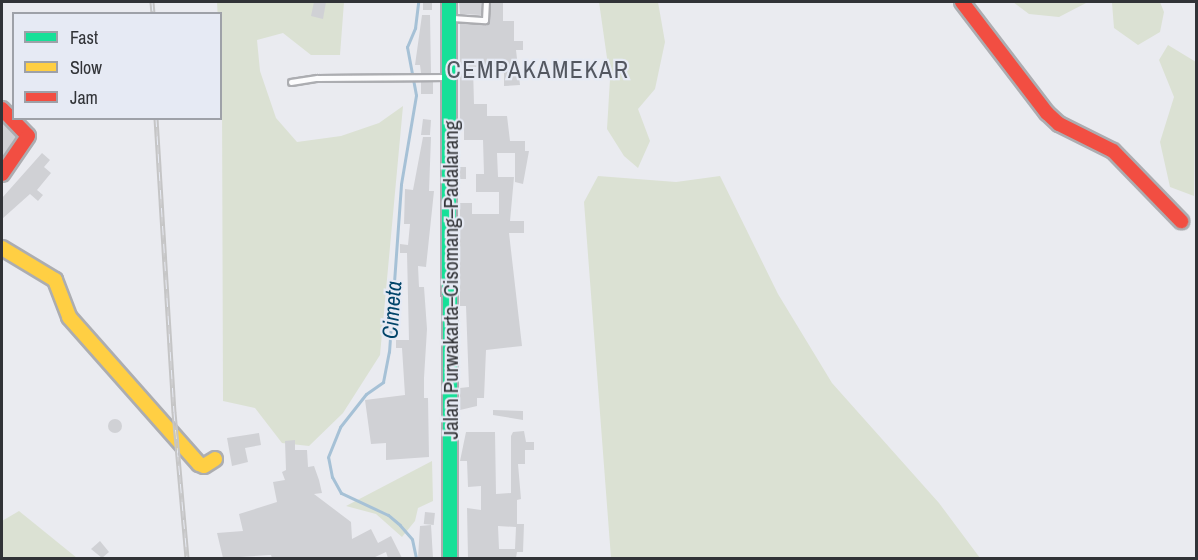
<!DOCTYPE html>
<html>
<head>
<meta charset="utf-8">
<style>
  body { margin:0 }
  #map { position:relative; width:1198px; height:560px; overflow:hidden; background:#eaebf0; font-family:"Archivo Narrow",sans-serif }
  div>[style] { position:absolute }
  .green>* { inset:0; background:#dbe1d3 }
  .stream>* { height:3px; margin:-1.5px; padding:0 1.5px; transform-origin:1.5px; border-radius:1.5px; background:#a6c1d6 }
  .building>* { inset:0; background:#d0d1d5; transform-origin:0 0 }
  .round { border-radius:50% }
  .roads { filter:drop-shadow(2px 0 #acadb1) drop-shadow(-2px 0 #acadb1) drop-shadow(0 2px #acadb1) drop-shadow(0 -2px #acadb1) }
  .lane>* { height:4.5px; margin:-2.25px; padding:0 2.25px; transform-origin:2.25px; border-radius:2.25px; background:#fcfcfd }
  .fast>* { height:14px; margin:-7px; padding:0 7px; transform-origin:7px; border-radius:7px; background:#16e098 }
  .slow>* { height:14px; margin:-7px; padding:0 7px; transform-origin:7px; border-radius:7px; background:#ffcf43 }
  .jam>* { height:14px; margin:-7px; padding:0 7px; transform-origin:7px; border-radius:7px; background:#f24e42 }
  .rail>* { height:5px; margin-top:-2.5px; transform-origin:0; background:repeating-linear-gradient(90deg,#e6eaf4 0 9px,#c5c5c6 0 18px); box-sizing:border-box; border-block:2px solid #c5c5c6 }
  span { translate:-50% -50%; white-space:nowrap; text-align:center; line-height:1.15; -webkit-text-stroke:4.5px #e6eaf4; paint-order:stroke }
  .street-label { font-size:21px; color:#313337 }
  .water-label { font-size:22px; color:#004469; font-style:italic }
  .quarter-label { font-size:24px; color:#535760; letter-spacing:1.5px }
  .frame { position:absolute; inset:0; border:3px solid #313337; pointer-events:none }
  .legend { position:absolute; left:12px; top:12px; width:210px; height:108px; box-sizing:border-box; background:#e6eaf4; border:2px solid #9ea1a8; margin:0; padding:8px 10px; list-style:none; font-size:18px; color:#313337 }
  .legend li { display:flex; align-items:center; gap:12px; height:30px }
  .legend b { width:30px; border:2px solid #9ea1a8 }
</style>
</head>
<body>
<div id="map">
  <div class="green">
    <i style="clip-path:polygon(217px 2px,344px 2px,340px 55px,311px 55px,283px 33px,257px 40px,260px 71px,276px 118px,297px 142px,341px 136px,379px 123px,403px 106px,380px 355px,343px 413px,309px 446px,282px 443px,255px 408px,223px 401px,222px 99px)"></i>
    <i style="clip-path:polygon(599px 2px,658px 2px,665px 42px,655px 89px,638px 109px,650px 141px,638px 168px,624px 156px,607px 129px,610px 79px)"></i>
    <i style="clip-path:polygon(1013px 2px,1160px 2px,1164px 12px,1160px 32px,1138px 45px,1114px 28px,1112px 3px,1086px 3px,1059px 17px,1029px 14px)"></i>
    <i style="clip-path:polygon(1168px 45px,1196px 62px,1194px 196px,1170px 187px,1160px 142px,1174px 97px,1159px 60px)"></i>
    <i style="clip-path:polygon(598px 176px,676px 182px,720px 176px,778px 294px,832px 383px,939px 503px,980px 558px,611px 558px,584px 202px)"></i>
    <i style="clip-path:polygon(432px 461px,433px 501px,418px 508px,415px 521px,402px 537px,376px 514px,346px 506px)"></i>
    <i style="clip-path:polygon(19px 511px,77px 558px,2px 558px,2px 521px)"></i>
  </div>
  <div class="stream">
    <i style="left:416px;top:558px;width:19px;rotate:-102deg"></i>
    <i style="left:412px;top:539px;width:18px;rotate:-131deg"></i>
    <i style="left:400px;top:525px;width:16px;rotate:-140deg"></i>
    <i style="left:388px;top:515px;width:52px;rotate:-154.9deg"></i>
    <i style="left:341px;top:493px;width:18px;rotate:-119deg"></i>
    <i style="left:332px;top:477px;width:20px;rotate:-101deg"></i>
    <i style="left:328px;top:457px;width:32px;rotate:-68deg"></i>
    <i style="left:340px;top:427px;width:42px;rotate:-51.8deg"></i>
    <i style="left:366px;top:394px;width:21px;rotate:-35deg"></i>
    <i style="left:383px;top:382px;width:31px;rotate:-79deg"></i>
    <i style="left:389px;top:352px;width:168px;rotate:-85.9deg"></i>
    <i style="left:401px;top:184px;width:90px;rotate:-80.4deg"></i>
    <i style="left:416px;top:95px;width:49px;rotate:-100.6deg"></i>
    <i style="left:407px;top:47px;width:21px;rotate:-67deg"></i>
    <i style="left:415px;top:28px;width:26px;rotate:-83deg"></i>
  </div>
  <div class="building">
    <i style="clip-path:polygon(314px 2px,326px 2px,323px 19px,311px 16px)"></i>
    <i style="left:423px;top:2px;width:9px;height:8px"></i>
    <i style="clip-path:polygon(459px 2px,482px 2px,481px 15px,460px 14px)"></i>
    <i style="clip-path:polygon(490px 2px,503px 2px,503px 21px,514px 21px,514px 41px,523px 41px,523px 50px,516px 50px,520px 85px,504px 86px,504px 67px,473px 67px,474px 104px,487px 104px,487px 116px,507px 116px,510px 141px,525px 141px,525px 151px,529px 151px,523px 184px,515px 182px,515px 153px,497px 153px,498px 177px,514px 177px,510px 221px,524px 221px,524px 233px,509px 233px,522px 346px,486px 350px,484px 398px,477px 398px,477px 406px,460px 410px,460px 388px,469px 387px,466px 306px,460px 306px,460px 203px,472px 203px,472px 214px,499px 214px,499px 192px,476px 192px,476px 174px,484px 174px,483px 140px,464px 140px,464px 125px,460px 125px,460px 23px,488px 24px)"></i>
    <i style="clip-path:polygon(422px 15px,430px 15px,431px 73px,421px 73px,420px 65px,415px 65px)"></i>
    <i style="left:421px;top:82px;width:12px;height:12px"></i>
    <i style="clip-path:polygon(423px 119px,431px 120px,430px 135px,421px 135px)"></i>
    <i style="clip-path:polygon(2px 122px,16px 137px,2px 158px)"></i>
    <i style="clip-path:polygon(423px 137px,431px 137px,429px 191px,434px 191px,426px 267px,418px 266px,419px 287px,424px 287px,427px 329px,424px 378px,424px 398px,428px 398px,429px 457px,386px 460px,386px 443px,371px 444px,365px 400px,405px 395px,402px 348px,396px 348px,396px 340px,409px 340px,407px 253px,400px 253px,400px 244px,408px 245px,410px 224px,404px 224px,405px 189px,413px 190px)"></i>
    <i style="clip-path:polygon(42px 153px,50px 160px,44px 167px,51px 173px,37px 190px,43px 195px,38px 201px,30px 194px,2px 219px,2px 198px)"></i>
    <i style="left:460px;top:167px;width:6px;height:12px"></i>
    <i style="clip-path:polygon(493px 410px,523px 411px,523px 420px,493px 415px)"></i>
    <i class="round" style="left:108px;top:419px;width:14px;height:14px"></i>
    <i style="clip-path:polygon(evenodd,524px 431px,526px 442px,534px 442px,534px 450px,525px 450px,525px 464px,518px 464px,521px 499px,517px 500px,517px 524px,524px 524px,523px 552px,517px 552px,516px 558px,468px 558px,467px 508px,481px 510px,481px 486px,468px 487px,467px 461px,460px 461px,466px 432px,495px 432px,496px 494px,511px 493px,511px 436px,513px 432px,524px 431px,498px 526px,516px 527px,515px 549px,499px 549px,498px 526px)"></i>
    <i style="clip-path:polygon(259px 433px,261px 445px,245px 448px,248px 462px,232px 466px,227px 438px)"></i>
    <i style="clip-path:polygon(295px 440px,295px 450px,307px 450px,308px 467px,314px 466px,319px 480px,322px 493px,314px 494px,351px 522px,352px 539px,371px 529px,378px 543px,391px 536px,402px 558px,388px 558px,386px 552px,373px 558px,272px 558px,271px 555px,223px 558px,217px 533px,243px 531px,239px 514px,277px 502px,273px 482px,285px 480px,282px 472px,286px 470px,285px 441px)"></i>
    <i style="left:425px;top:512px;width:10px;height:12px;rotate:6deg"></i>
    <i style="clip-path:polygon(431px 525px,433px 558px,418px 558px,420px 526px)"></i>
    <i style="clip-path:polygon(100px 541px,109px 552px,102px 558px,91px 549px)"></i>
  </div>
  <div class="roads">
    <div class="lane">
      <i style="left:453px;top:18px;width:32px;rotate:4deg"></i>
      <i style="left:485px;top:20px;width:18px;rotate:-87deg"></i>
      <i style="left:291px;top:82px;width:26px;rotate:-9deg"></i>
      <i style="left:317px;top:78px;width:130px;rotate:-0.4deg"></i>
    </div>
    <div class="fast">
      <i style="left:449px;top:2px;width:556px;rotate:89.9deg"></i>
    </div>
    <div class="slow">
      <i style="left:2px;top:248px;width:62px;rotate:31.1deg"></i>
      <i style="left:55px;top:280px;width:40px;rotate:69deg"></i>
      <i style="left:69px;top:317px;width:196px;rotate:48.5deg"></i>
      <i style="left:199px;top:464px;width:5px;rotate:22deg"></i>
      <i style="left:204px;top:466px;width:13px;rotate:-32deg"></i>
    </div>
    <div class="jam">
      <i style="left:962px;top:2px;width:140px;rotate:52.6deg"></i>
      <i style="left:1047px;top:113px;width:16px;rotate:43deg"></i>
      <i style="left:1059px;top:124px;width:60px;rotate:26.6deg"></i>
      <i style="left:1113px;top:151px;width:98px;rotate:45.8deg"></i>
      <i style="left:2px;top:109px;width:37px;rotate:46deg"></i>
      <i style="left:28px;top:136px;width:46px;rotate:124.4deg"></i>
    </div>
  </div>
  <div class="rail">
    <i style="left:152px;top:2px;width:12px;rotate:85deg"></i>
    <i style="left:156px;top:118px;width:295px;rotate:86.5deg"></i>
    <i style="left:174px;top:412px;width:147px;rotate:84.9deg"></i>
  </div>
  <div class="street-label">
    <span style="left:451px;top:280px;rotate:-90deg">Jalan Purwakarta–Cisomang–Padalarang</span>
  </div>
  <div class="water-label">
    <span style="left:392px;top:310px;rotate:-86deg">Cimeta</span>
  </div>
  <div class="quarter-label">
    <span style="left:538px;top:70px">CEMPAKAMEKAR</span>
  </div>
  <div class="frame"></div>
  <ul class="legend">
  <li><b style="height:8px;background:#16e098"></b>Fast</li>
  <li><b style="height:8px;background:#ffcf43"></b>Slow</li>
  <li><b style="height:8px;background:#f24e42"></b>Jam</li>
  </ul>
</div>
</body>
</html>
